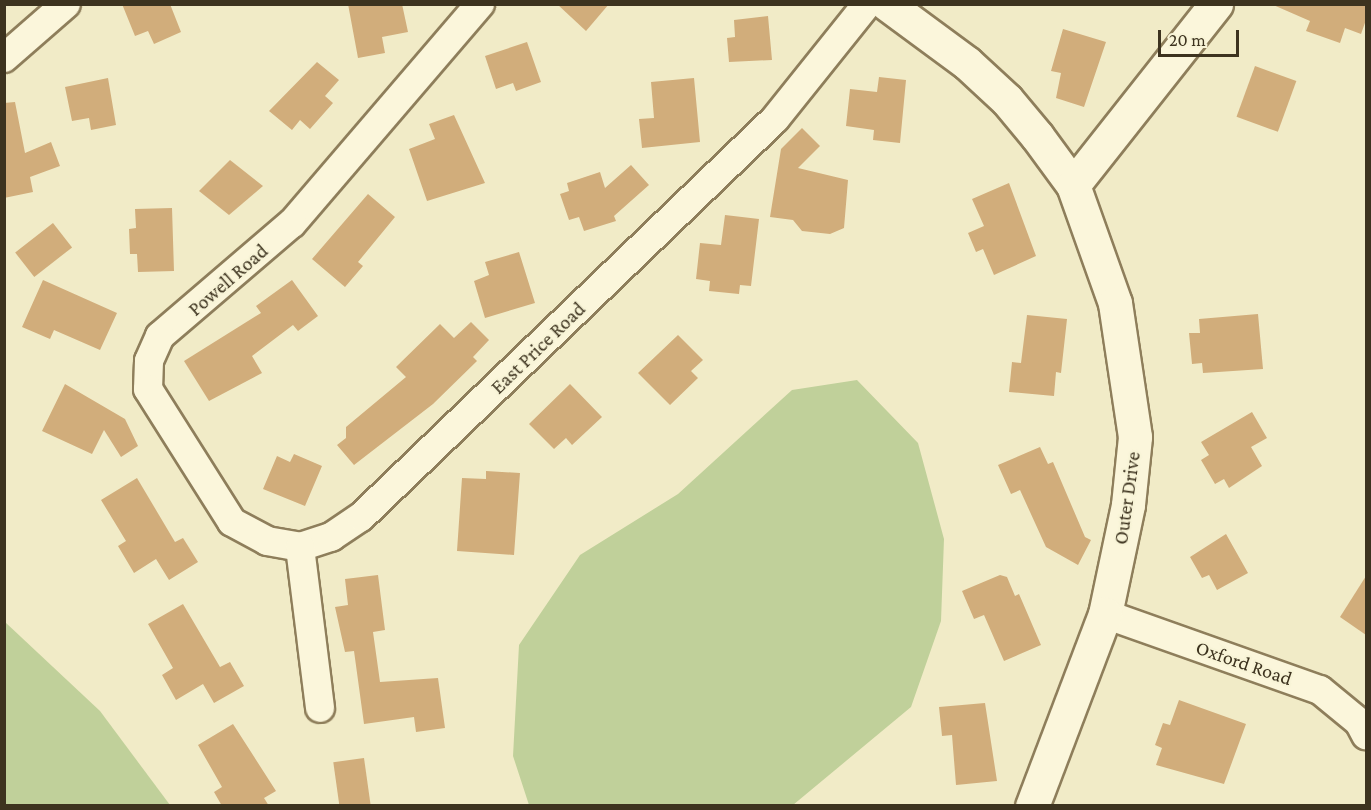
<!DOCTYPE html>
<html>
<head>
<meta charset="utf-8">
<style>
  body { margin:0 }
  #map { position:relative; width:1371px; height:810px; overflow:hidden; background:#f1ebc7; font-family:"Crimson Pro",serif }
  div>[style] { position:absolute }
  .green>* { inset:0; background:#c0d09a }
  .building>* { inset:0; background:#d1ad7b; transform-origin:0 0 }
  .roads { filter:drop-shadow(2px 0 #8e7e5b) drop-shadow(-2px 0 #8e7e5b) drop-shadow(0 2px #8e7e5b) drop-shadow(0 -2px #8e7e5b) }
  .minor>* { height:28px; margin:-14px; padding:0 14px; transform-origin:14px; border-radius:14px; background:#fbf6db }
  .tertiary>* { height:33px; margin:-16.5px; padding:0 16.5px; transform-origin:16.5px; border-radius:16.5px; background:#fbf6db }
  span { translate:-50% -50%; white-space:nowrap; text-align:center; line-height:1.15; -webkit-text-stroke:4.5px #f8f4d7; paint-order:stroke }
  .street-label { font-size:20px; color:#3d331f }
  .frame { position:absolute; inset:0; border:6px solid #3d331f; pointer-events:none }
  .scale { position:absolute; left:1158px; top:30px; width:81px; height:27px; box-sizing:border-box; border:3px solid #3d331f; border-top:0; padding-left:8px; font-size:18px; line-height:21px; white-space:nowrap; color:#3d331f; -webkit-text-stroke:4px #f8f4d7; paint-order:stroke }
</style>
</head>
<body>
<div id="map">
  <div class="green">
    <i style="clip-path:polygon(857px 380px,918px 443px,944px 539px,941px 621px,911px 707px,793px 805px,529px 805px,513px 756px,519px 645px,580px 555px,678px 494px,792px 390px)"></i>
    <i style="clip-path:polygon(5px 622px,100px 711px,170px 805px,5px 805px)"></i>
  </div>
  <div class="building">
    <i style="clip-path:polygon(122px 4px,170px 4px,181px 32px,154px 44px,148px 31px,135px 36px)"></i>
    <i style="clip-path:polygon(348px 4px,402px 4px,408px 32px,382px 37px,385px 53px,358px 58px)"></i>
    <i style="clip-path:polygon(557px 4px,609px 4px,586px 31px)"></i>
    <i style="clip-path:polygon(1271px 4px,1366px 4px,1366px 20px,1361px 34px,1345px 28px,1340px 43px,1306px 31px,1310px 21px)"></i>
    <i style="clip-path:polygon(768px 16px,772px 60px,729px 62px,727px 38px,735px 37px,734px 20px)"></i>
    <i style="clip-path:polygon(1063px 29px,1106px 42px,1084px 107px,1056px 98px,1061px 73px,1051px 71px)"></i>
    <i style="clip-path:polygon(527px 42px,541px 82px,516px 91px,513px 83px,496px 89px,485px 56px)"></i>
    <i style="clip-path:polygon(317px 62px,339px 80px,325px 96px,333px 103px,310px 129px,300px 120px,292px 130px,269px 111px)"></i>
    <i style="left:1255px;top:66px;width:44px;height:54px;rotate:20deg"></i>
    <i style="clip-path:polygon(879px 77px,906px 80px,900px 143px,873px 140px,874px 130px,846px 126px,850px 89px,877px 92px)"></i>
    <i style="clip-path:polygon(108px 78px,116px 125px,91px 130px,89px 118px,72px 121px,65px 87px)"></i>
    <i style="clip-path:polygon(694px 78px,700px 142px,642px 148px,639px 119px,654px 118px,651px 82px)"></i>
    <i style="clip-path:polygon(15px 102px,25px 153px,51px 142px,60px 166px,30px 177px,33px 192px,4px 198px,4px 103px)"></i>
    <i style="clip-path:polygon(454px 115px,485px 183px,427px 201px,409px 149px,435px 139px,429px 124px)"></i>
    <i style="clip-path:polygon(802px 128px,820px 146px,798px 168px,848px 180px,844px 228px,830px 234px,802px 231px,793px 220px,770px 217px,781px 149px)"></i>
    <i style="clip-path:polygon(230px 160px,263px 186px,229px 215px,199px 191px)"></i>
    <i style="clip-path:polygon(631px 165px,649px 185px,614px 216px,616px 221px,584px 231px,579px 217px,569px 220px,560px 194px,569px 191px,567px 183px,600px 172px,605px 188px)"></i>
    <i style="clip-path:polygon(1009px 183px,1036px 256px,994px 275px,983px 249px,976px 252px,968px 233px,984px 226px,972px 199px)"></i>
    <i style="clip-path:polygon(368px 194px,395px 217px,358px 262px,363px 266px,345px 287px,312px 259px)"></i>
    <i style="clip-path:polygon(172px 208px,174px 271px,138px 272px,137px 254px,130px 254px,129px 229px,136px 228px,135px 209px)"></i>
    <i style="clip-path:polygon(725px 215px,759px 219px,751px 286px,740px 285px,739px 294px,709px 291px,710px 281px,696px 279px,700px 243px,721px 245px)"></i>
    <i style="left:53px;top:223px;width:31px;height:48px;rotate:52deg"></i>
    <i style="clip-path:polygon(519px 252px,535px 303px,485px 318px,474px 281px,489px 275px,485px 262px)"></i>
    <i style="clip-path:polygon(43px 280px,117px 313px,100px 350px,54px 330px,50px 339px,22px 327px)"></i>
    <i style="clip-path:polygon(292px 280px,318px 316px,298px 331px,293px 325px,252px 356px,262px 373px,209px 401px,184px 361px,261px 313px,256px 306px)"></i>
    <i style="clip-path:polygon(1258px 314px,1263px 369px,1203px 373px,1202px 363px,1192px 364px,1189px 333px,1200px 333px,1199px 319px)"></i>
    <i style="clip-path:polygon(1027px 315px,1067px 319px,1061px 373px,1056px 372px,1054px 396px,1009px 392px,1012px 362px,1021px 363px)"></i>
    <i style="clip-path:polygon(471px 322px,489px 340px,473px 357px,477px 361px,433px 404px,354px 465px,337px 445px,346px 438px,346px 427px,406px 377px,396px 367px,440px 324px,454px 338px)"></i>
    <i style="clip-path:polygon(678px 335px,703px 360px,691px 371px,698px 378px,670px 405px,638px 373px)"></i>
    <i style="clip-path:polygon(65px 384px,125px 419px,138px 446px,121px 457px,104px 430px,92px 454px,42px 431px)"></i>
    <i style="clip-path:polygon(570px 384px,602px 417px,572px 445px,566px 438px,554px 449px,529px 424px)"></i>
    <i style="clip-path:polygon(1252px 412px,1267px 438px,1251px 447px,1262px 466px,1229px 488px,1224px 479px,1215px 484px,1201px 460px,1209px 455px,1201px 442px)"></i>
    <i style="clip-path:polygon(1040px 447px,1048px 464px,1053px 462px,1085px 537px,1091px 540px,1078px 565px,1046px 547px,1020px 490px,1011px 494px,998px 465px)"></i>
    <i style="clip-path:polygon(294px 454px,322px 466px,305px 506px,263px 489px,277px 456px,290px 462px)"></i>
    <i style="clip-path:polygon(486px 471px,520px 473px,514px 555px,457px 551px,462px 478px,486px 479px)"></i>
    <i style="clip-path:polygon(137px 478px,175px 542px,183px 538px,198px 562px,169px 580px,156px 559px,134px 573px,118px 546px,126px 541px,101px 500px)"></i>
    <i style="clip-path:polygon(1226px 534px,1248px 573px,1217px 590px,1209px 575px,1202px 578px,1190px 557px)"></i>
    <i style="clip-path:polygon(378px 575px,385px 630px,373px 632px,380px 682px,438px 678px,445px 728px,416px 732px,414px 717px,364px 724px,354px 651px,345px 652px,335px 607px,348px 605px,345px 579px)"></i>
    <i style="clip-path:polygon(1000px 575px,1007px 577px,1015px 596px,1019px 594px,1041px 645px,1004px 661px,984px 615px,974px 619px,962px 591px)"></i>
    <i style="clip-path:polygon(1366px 576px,1366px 635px,1340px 617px)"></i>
    <i style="clip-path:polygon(183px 604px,220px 667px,230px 662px,244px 686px,214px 703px,203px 684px,176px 700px,162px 675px,173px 668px,148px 624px)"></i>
    <i style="clip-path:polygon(1179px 700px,1246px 724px,1224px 784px,1156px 765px,1162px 748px,1155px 745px,1163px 723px,1170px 725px)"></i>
    <i style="clip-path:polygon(985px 703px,997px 781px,956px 785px,952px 735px,942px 736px,939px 707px)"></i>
    <i style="clip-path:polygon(233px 724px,276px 791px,264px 798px,269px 806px,222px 806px,214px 792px,222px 787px,198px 745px)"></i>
    <i style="left:364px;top:758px;width:49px;height:31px;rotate:82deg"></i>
  </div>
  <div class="roads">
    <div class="minor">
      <i style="left:480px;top:4px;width:289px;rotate:130.6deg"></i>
      <i style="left:292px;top:223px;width:174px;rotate:139.4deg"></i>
      <i style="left:160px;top:336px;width:27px;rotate:114deg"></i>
      <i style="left:149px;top:361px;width:28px;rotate:92deg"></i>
      <i style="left:148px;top:389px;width:157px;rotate:57.7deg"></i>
      <i style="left:232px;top:522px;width:40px;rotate:28deg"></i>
      <i style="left:267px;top:541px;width:34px;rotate:10deg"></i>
      <i style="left:300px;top:547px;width:33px;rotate:-18deg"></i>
      <i style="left:331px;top:537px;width:36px;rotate:-34deg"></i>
      <i style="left:361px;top:517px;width:574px;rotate:-43.87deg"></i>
      <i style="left:775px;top:119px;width:147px;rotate:-51.3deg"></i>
      <i style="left:4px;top:58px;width:82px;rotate:-41.1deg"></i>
      <i style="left:300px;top:547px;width:162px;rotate:82.9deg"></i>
      <i style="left:1105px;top:614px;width:228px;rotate:19.5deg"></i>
      <i style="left:1320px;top:690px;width:50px;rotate:39.4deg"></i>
      <i style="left:1359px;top:722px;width:15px;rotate:62deg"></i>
    </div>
    <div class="tertiary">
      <i style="left:887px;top:4px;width:99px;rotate:36.4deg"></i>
      <i style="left:967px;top:63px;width:54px;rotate:42.8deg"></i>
      <i style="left:1007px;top:100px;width:47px;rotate:50.2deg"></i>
      <i style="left:1037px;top:136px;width:61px;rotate:53.7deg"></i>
      <i style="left:1073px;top:185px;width:125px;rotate:70.4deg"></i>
      <i style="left:1115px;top:303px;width:135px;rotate:81.5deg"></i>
      <i style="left:1135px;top:437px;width:68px;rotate:95.9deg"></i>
      <i style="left:1128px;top:505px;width:111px;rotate:101.9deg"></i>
      <i style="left:1105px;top:614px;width:205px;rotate:110.8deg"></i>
      <i style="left:1073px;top:185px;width:231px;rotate:-51.7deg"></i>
    </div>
  </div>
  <div class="street-label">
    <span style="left:228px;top:280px;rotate:-41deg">Powell Road</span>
    <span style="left:538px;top:348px;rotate:-44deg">East Price Road</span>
    <span style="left:1127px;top:498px;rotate:-82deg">Outer Drive</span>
    <span style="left:1244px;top:663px;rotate:19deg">Oxford Road</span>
  </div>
  <div class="frame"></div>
  <div class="scale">20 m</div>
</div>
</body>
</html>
